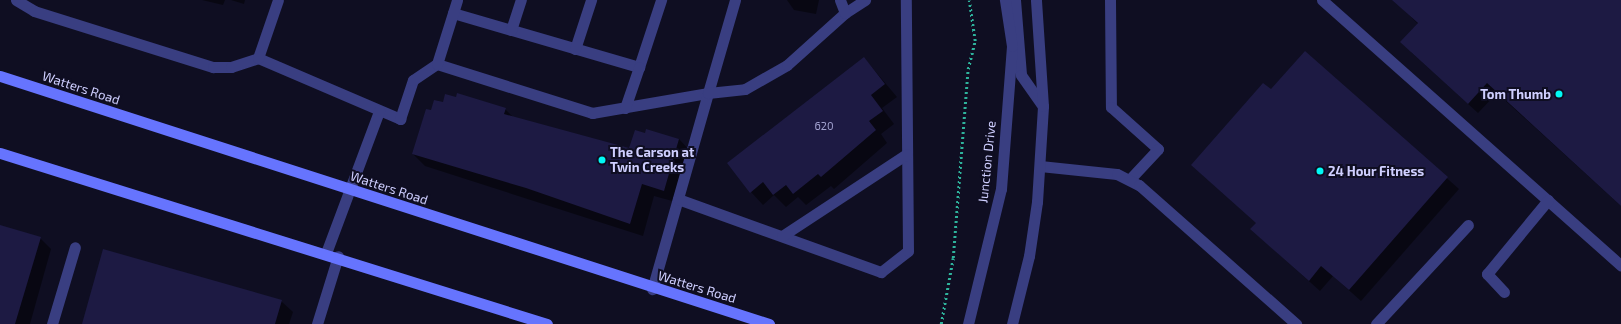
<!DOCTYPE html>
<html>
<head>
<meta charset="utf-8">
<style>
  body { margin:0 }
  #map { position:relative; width:1621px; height:324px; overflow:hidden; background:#0f0e22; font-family:"Exo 2",sans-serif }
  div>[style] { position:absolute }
  .shadow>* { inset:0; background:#0007 }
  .building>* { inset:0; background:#1d1a43 }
  .path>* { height:2.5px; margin-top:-1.25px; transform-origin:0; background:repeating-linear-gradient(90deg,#2eb39c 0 2px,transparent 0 5px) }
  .service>* { height:11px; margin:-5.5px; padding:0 5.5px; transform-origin:5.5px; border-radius:5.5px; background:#393e81 }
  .tertiary>* { height:11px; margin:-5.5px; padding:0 5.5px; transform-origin:5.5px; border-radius:5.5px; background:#393e81 }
  .secondary>* { height:11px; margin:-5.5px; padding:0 5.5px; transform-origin:5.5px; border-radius:5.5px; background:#6674fe }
  .dots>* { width:11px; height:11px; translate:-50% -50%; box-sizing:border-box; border:2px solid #0f0e22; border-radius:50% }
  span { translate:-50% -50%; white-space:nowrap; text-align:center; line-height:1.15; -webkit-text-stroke:4px #0f0e22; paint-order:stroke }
  .number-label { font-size:11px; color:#a2a2d0 }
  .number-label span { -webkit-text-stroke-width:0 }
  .street-label { font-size:13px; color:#cfcfff }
  .poi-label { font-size:13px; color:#cfcfff; font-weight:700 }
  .right { translate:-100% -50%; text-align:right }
  .left { translate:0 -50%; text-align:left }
</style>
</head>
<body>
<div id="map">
  <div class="shadow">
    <i style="clip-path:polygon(202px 0,225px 0,223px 5px)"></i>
    <i style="clip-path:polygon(231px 0,245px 0,244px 4px)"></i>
    <i style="clip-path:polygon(787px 0,819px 0,816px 14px,794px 10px)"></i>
    <i style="clip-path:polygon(1398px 0,1621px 0,1621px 206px,1497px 93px,1478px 113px,1411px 52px,1418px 24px,1396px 2px)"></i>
    <i style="clip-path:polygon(1305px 52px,1459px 189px,1361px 301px,1333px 276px,1320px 291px,1263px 240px,1252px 229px,1257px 223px,1192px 165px,1271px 91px)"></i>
    <i style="clip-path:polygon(864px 58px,897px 97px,882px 108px,894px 124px,881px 134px,887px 143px,834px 189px,831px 186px,806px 205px,798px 197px,786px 207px,774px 195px,763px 205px,751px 192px)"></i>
    <i style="clip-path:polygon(444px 104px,505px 109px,514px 118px,630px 150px,679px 139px,691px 152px,676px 202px,654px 196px,643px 236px,425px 166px,413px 154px,432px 111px)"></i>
    <i style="clip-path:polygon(0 226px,40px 238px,51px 249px,30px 324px,0 324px)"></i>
    <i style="clip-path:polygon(281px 301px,293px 312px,289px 324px,83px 324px)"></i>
  </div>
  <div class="building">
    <i style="clip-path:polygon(1392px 0,1621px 0,1621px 206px,1487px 83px,1468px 104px,1400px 42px,1418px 23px)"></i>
    <i style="clip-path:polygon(1305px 51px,1448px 177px,1349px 290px,1321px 266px,1309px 281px,1250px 229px,1256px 223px,1191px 165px,1263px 83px,1271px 89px)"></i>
    <i style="clip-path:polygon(864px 57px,885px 84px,871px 95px,883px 111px,869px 121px,876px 130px,821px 177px,818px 174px,793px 194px,786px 185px,773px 195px,763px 182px,750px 193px,727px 163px)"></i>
    <i style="clip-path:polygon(457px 93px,506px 108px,504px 114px,629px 148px,635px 130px,645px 133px,646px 129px,679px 139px,664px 191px,642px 184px,630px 224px,526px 188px,412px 154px,426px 109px,431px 110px,434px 100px,443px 102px,445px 94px,456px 97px)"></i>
    <i style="clip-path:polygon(0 225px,41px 237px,15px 324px,0 324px)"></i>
    <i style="clip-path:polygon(103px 249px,282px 300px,275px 324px,82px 324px)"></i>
  </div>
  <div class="path">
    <i style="left:941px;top:324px;width:67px;rotate:-79.7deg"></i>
    <i style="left:953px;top:258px;width:190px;rotate:-85.5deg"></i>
    <i style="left:968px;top:69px;width:29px;rotate:-76deg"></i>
    <i style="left:975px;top:41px;width:41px;rotate:-98.3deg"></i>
  </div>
  <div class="service">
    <i style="left:16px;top:0;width:21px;rotate:31deg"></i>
    <i style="left:34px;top:11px;width:188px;rotate:17.4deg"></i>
    <i style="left:213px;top:67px;width:18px"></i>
    <i style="left:231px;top:67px;width:28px;rotate:-18deg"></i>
    <i style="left:258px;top:58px;width:155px;rotate:23.2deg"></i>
    <i style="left:400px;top:119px;width:41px;rotate:-71.6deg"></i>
    <i style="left:413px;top:80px;width:29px;rotate:-34deg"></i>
    <i style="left:437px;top:64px;width:163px;rotate:17.5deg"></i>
    <i style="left:592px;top:113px;width:118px;rotate:-9.8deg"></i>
    <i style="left:708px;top:93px;width:204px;rotate:105.9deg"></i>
    <i style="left:735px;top:0;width:97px;rotate:106.2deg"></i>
    <i style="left:708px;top:93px;width:37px;rotate:-6deg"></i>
    <i style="left:745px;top:89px;width:48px;rotate:-29.7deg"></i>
    <i style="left:787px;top:65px;width:78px;rotate:-41.9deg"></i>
    <i style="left:845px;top:13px;width:24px;rotate:-33deg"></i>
    <i style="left:840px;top:0;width:14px;rotate:69deg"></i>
    <i style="left:1110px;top:0;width:107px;rotate:89.5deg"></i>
    <i style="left:1111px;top:107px;width:63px;rotate:41.8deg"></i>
    <i style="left:1158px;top:149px;width:42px;rotate:133.1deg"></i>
    <i style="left:1322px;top:0;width:400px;rotate:41.6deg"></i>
    <i style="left:453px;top:13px;width:194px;rotate:16.2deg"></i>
    <i style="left:639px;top:67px;width:71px;rotate:-71.8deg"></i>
    <i style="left:511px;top:30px;width:32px;rotate:-72deg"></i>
    <i style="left:575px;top:49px;width:52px;rotate:-71.9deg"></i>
    <i style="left:258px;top:58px;width:61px;rotate:-71deg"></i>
    <i style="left:437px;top:64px;width:67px;rotate:-72.6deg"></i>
    <i style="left:625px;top:108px;width:43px;rotate:-71.1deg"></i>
    <i style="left:1040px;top:166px;width:77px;rotate:5.9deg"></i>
    <i style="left:1117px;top:174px;width:25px;rotate:27deg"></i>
    <i style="left:1139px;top:185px;width:210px;rotate:41.5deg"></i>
    <i style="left:678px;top:199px;width:216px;rotate:19.8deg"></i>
    <i style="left:881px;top:272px;width:34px;rotate:-38deg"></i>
    <i style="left:908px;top:251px;width:251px;rotate:-90.5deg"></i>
    <i style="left:782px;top:236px;width:149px;rotate:-33.3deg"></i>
    <i style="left:326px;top:253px;width:152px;rotate:-69.5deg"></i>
    <i style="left:1504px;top:292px;width:25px;rotate:-133deg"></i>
    <i style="left:1487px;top:274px;width:96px;rotate:-50.5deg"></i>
    <i style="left:52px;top:324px;width:80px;rotate:-73.4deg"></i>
    <i style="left:317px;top:324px;width:71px;rotate:-72.8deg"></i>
    <i style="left:1376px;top:324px;width:135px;rotate:-47.1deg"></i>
  </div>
  <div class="tertiary">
    <i style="left:1015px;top:0;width:75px;rotate:85.4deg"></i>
    <i style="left:1021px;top:75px;width:38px;rotate:55deg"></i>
    <i style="left:968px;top:324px;width:139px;rotate:-76.3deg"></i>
    <i style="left:1001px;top:189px;width:143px;rotate:-85.6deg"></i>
    <i style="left:1012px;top:46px;width:47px;rotate:-98.7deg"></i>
    <i style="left:1012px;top:324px;width:70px;rotate:-76deg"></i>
    <i style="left:1029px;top:256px;width:55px;rotate:-81.6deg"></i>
    <i style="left:1037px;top:202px;width:96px;rotate:-86.4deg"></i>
    <i style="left:1043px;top:106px;width:106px;rotate:-93.8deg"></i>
  </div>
  <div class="secondary">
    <i style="left:0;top:76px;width:808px;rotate:17.87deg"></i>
    <i style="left:0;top:153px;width:573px;rotate:17.36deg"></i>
  </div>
  <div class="dots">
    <i style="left:1559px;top:94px;background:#01f9f6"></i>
    <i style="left:602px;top:160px;background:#01f9f6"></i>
    <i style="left:1320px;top:171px;background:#01f9f6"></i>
  </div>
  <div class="number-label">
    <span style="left:824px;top:126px">620</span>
  </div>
  <div class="street-label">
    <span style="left:81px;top:88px;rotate:18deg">Watters Road</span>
    <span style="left:987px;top:162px;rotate:-84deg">Junction Drive</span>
    <span style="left:389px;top:188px;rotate:18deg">Watters Road</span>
    <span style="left:697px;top:287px;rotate:17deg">Watters Road</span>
  </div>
  <div class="poi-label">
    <span class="right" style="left:1551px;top:94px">Tom Thumb</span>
    <span class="left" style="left:610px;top:160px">The Carson at<br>Twin Creeks</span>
    <span class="left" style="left:1328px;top:171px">24 Hour Fitness</span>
  </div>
</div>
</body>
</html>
